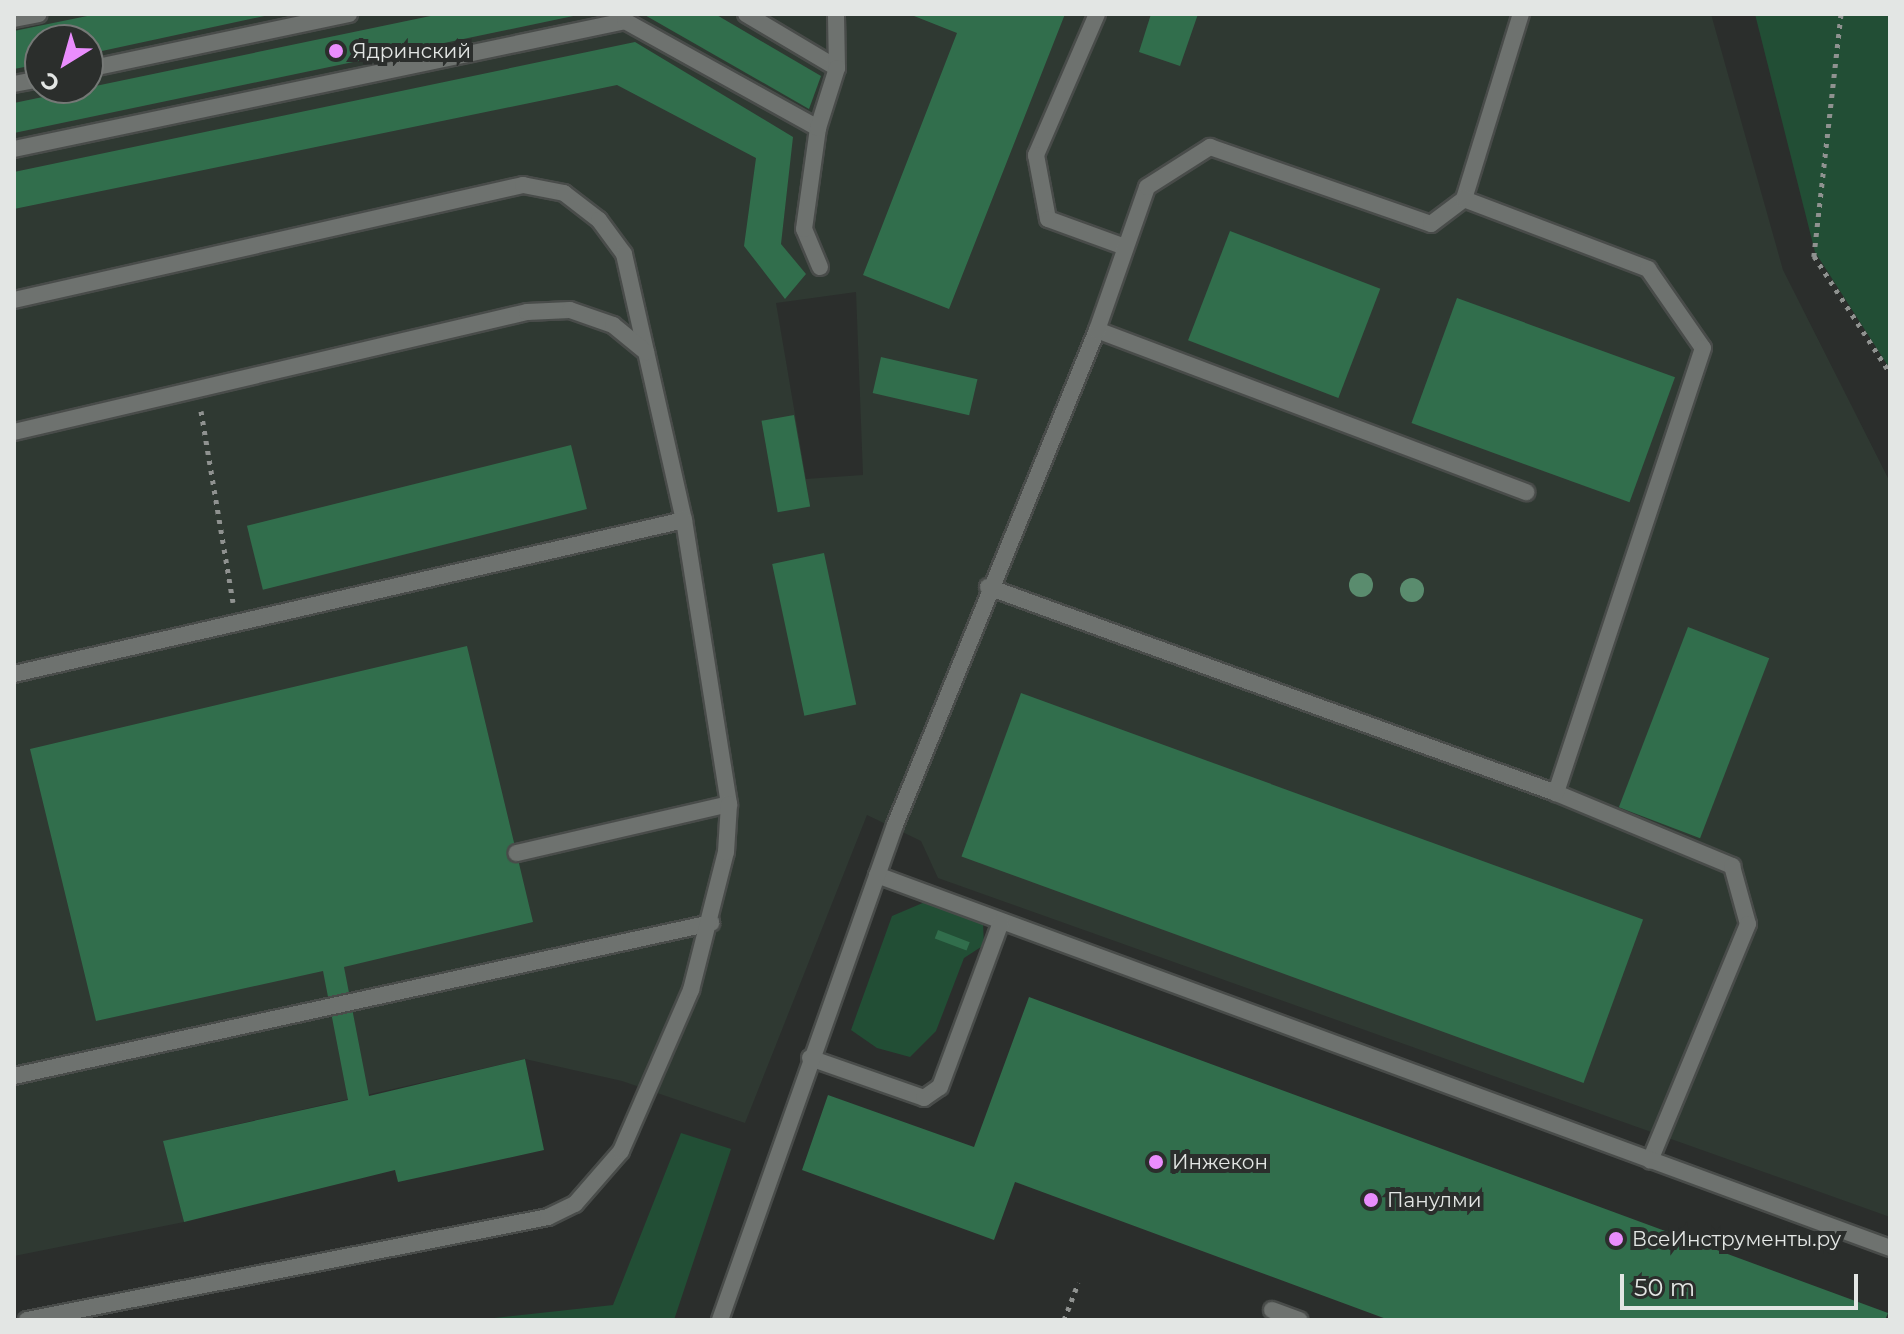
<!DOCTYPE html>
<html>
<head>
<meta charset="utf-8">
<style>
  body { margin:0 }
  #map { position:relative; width:1904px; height:1334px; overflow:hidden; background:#2b2e2c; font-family:Montserrat,sans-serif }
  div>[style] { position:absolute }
  .built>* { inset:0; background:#2f3932 }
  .green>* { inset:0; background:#224e35 }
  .building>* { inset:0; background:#316e4c; transform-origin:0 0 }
  .path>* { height:5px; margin-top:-2.5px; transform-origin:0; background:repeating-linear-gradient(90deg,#8f9290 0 4px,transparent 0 10px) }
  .roads { filter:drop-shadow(2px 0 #494c4a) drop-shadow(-2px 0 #494c4a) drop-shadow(0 2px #494c4a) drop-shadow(0 -2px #494c4a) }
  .service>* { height:16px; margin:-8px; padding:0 8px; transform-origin:8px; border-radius:8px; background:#6e726f }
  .trees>* { width:24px; height:24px; margin:-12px; border-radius:50%; background:#5a8c6e }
  .dots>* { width:22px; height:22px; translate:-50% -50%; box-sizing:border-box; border:4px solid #2b2e2c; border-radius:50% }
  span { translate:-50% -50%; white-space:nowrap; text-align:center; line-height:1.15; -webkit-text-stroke:8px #2b2e2c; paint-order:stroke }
  .poi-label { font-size:20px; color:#e3e6e4 }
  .left { translate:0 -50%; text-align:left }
  .frame { position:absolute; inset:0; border:16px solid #e3e6e4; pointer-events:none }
  .north { position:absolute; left:24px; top:24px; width:80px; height:80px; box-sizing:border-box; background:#2b2e2c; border:2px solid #757876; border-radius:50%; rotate:217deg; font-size:22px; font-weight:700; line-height:32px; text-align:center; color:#e3e6e4 }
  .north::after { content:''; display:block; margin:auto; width:28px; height:36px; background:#ea8dfd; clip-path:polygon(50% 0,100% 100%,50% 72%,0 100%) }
  .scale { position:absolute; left:1620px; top:1274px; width:238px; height:36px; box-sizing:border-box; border:4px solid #e3e6e4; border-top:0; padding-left:10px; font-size:24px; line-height:28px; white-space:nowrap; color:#e3e6e4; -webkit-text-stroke:6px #2b2e2c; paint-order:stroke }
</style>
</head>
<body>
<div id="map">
  <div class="built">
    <i style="clip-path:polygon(evenodd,14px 14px,1711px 14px,1783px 270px,1890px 482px,1890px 1217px,938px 878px,921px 841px,867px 815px,745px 1123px,622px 1081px,525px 1059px,164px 1141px,184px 1222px,14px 1256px,14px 14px,40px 40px,88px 40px,88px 88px,40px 88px,40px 40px,14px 14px,856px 292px,863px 475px,806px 479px,776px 303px,856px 292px)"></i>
  </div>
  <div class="green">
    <i style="clip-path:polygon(1755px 14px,1890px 14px,1890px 369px,1815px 252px)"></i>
    <i style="clip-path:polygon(925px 902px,983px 923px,984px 945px,964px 958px,936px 1031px,910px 1057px,877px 1048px,851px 1030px,892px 916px)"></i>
    <i style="clip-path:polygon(681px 1133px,731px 1149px,674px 1320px,476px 1320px,613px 1305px)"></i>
  </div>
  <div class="building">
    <i style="clip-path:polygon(97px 14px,269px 14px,269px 15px,88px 54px,88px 40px,40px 40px,40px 64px,14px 69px,14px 31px)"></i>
    <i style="clip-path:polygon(440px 14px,578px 15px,14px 133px,14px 103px)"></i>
    <i style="clip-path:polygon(643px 14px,715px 14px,821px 76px,809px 109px)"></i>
    <i style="clip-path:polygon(909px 14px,1065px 14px,949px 309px,863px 275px,957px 33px)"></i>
    <i style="clip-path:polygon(1151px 14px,1198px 14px,1180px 66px,1139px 52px)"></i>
    <i style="clip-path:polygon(635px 42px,793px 137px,781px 244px,806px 274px,785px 299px,744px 246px,756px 158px,617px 85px,14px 209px,14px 172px)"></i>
    <i style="left:1230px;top:231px;width:161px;height:117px;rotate:21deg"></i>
    <i style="left:1457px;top:298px;width:232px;height:133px;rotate:20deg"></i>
    <i style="left:881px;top:357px;width:99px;height:37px;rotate:13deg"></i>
    <i style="left:794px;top:415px;width:93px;height:33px;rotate:80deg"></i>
    <i style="left:571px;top:445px;width:66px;height:334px;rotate:76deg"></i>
    <i style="left:824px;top:553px;width:155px;height:53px;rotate:78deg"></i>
    <i style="left:1688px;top:627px;width:87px;height:193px;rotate:21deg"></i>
    <i style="clip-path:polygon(467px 646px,533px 922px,344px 967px,369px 1096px,525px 1059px,544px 1150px,398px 1182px,395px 1170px,184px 1222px,163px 1141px,348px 1100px,323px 971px,96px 1021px,30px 749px)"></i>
    <i style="left:1021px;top:693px;width:662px;height:174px;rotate:20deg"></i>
    <i style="left:938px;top:930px;width:34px;height:9px;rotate:21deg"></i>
    <i style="clip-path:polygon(1029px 997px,1888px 1313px,1885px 1320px,1389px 1320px,1015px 1182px,994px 1240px,802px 1170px,828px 1095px,974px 1147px)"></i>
  </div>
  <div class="path">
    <i style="left:1841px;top:14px;width:244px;rotate:96.4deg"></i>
    <i style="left:1814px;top:256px;width:140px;rotate:57deg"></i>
    <i style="left:201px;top:411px;width:194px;rotate:80.5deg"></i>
    <i style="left:1064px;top:1320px;width:40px;rotate:-69deg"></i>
  </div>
  <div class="roads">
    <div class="service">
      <i style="left:746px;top:14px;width:106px;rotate:30.7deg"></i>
      <i style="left:837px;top:68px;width:54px;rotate:-91.1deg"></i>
      <i style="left:1097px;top:14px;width:154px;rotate:113.4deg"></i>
      <i style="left:1036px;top:155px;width:65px;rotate:79.4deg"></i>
      <i style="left:1048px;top:219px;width:79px;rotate:20deg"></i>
      <i style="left:14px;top:19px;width:25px;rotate:-11deg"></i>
      <i style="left:88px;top:69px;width:267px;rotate:-11.9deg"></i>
      <i style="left:14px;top:84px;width:26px;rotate:-11deg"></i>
      <i style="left:14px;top:149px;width:624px;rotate:-11.83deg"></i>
      <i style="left:625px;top:21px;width:221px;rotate:29deg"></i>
      <i style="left:1464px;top:199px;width:194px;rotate:-72.9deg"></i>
      <i style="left:820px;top:267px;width:41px;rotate:-112.8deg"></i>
      <i style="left:804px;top:229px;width:102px;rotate:-82.1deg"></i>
      <i style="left:818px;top:128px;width:63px;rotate:-72.4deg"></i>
      <i style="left:14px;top:300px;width:522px;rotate:-12.73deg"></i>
      <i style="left:523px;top:185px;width:42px;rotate:11deg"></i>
      <i style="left:564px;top:193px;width:44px;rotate:37.6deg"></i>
      <i style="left:599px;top:220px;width:42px;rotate:53.7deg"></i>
      <i style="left:624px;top:254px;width:273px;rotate:77.3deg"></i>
      <i style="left:684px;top:520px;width:288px;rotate:81deg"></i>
      <i style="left:729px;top:804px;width:218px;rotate:167deg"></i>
      <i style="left:1097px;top:330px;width:459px;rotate:20.7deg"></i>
      <i style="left:14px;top:432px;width:527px;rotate:-13.17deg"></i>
      <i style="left:527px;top:312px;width:43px;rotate:-2.7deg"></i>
      <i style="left:570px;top:310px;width:46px;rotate:19.2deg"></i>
      <i style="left:613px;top:325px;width:43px;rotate:39.3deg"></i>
      <i style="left:988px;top:587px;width:604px;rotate:19.93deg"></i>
      <i style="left:1556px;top:793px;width:191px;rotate:22.5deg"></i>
      <i style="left:1732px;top:866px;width:60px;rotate:74.6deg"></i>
      <i style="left:1748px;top:924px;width:256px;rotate:112.5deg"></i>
      <i style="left:14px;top:674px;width:687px;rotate:-12.94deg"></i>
      <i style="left:877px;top:875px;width:1079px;rotate:20.21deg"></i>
      <i style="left:810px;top:1058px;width:121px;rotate:19.3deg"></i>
      <i style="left:924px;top:1098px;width:19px;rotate:-35deg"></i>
      <i style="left:940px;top:1087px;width:176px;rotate:-69.7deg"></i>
      <i style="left:14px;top:1076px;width:714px;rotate:-12.38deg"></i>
      <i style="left:1272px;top:1310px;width:29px;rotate:20deg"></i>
      <i style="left:27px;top:1320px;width:531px;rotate:-11.18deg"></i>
      <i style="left:548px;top:1217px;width:30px;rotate:-26deg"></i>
      <i style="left:575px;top:1204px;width:70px;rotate:-49deg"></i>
      <i style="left:621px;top:1151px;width:176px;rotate:-66.5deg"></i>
      <i style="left:691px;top:990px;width:142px;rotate:-75.8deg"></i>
      <i style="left:726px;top:852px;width:48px;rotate:-86.4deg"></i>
      <i style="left:720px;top:1320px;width:525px;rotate:-70.53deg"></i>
      <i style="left:895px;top:825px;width:535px;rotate:-67.8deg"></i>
      <i style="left:1097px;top:330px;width:151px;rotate:-70.7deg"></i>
      <i style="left:1147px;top:187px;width:75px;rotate:-32.4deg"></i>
      <i style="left:1210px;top:147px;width:234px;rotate:19.2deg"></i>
      <i style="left:1431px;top:224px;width:41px;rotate:-37.1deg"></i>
      <i style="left:1464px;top:199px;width:197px;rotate:20.8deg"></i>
      <i style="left:1648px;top:269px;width:96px;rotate:55.2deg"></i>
      <i style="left:1703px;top:348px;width:469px;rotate:108.3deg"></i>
    </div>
  </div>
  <div class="trees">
    <i style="left:1361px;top:585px"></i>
    <i style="left:1412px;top:590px"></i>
  </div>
  <div class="dots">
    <i style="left:336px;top:51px;background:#ea8dfd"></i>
    <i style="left:1156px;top:1162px;background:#ea8dfd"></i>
    <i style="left:1371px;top:1200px;background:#ea8dfd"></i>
    <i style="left:1616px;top:1239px;background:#ea8dfd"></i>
  </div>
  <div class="poi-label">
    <span class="left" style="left:352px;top:51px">Ядринский</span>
    <span class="left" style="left:1172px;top:1162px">Инжекон</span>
    <span class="left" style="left:1387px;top:1200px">Панулми</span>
    <span class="left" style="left:1632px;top:1239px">ВсеИнструменты.ру</span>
  </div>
  <div class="frame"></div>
  <div class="north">С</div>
  <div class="scale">50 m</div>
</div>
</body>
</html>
